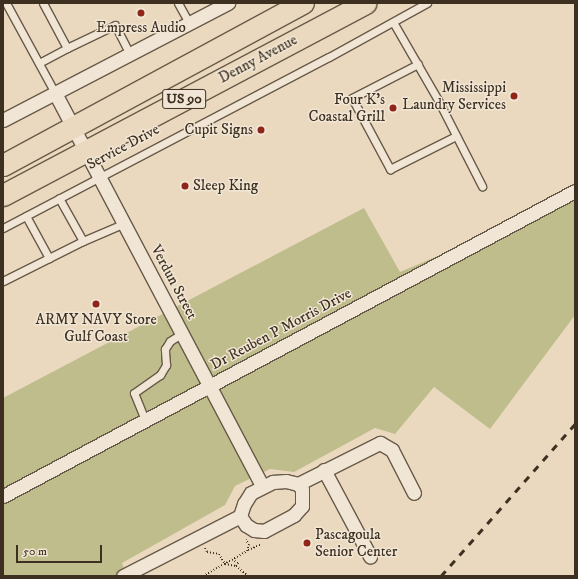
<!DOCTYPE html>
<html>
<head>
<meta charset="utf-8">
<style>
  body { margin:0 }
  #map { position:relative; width:578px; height:579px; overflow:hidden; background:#ead9bf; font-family:"IM FELL DW Pica",serif }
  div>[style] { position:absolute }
  .green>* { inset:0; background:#bfbd8c }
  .path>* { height:2px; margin-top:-1px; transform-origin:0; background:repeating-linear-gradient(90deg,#3d3020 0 1px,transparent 0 3px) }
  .roads { filter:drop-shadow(1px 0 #685a48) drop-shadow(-1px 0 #685a48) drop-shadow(0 1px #685a48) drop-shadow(0 -1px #685a48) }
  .lane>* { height:7px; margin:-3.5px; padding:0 3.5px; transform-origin:3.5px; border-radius:3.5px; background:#f1e6d5 }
  .street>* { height:13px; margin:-6.5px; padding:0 6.5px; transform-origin:6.5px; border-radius:6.5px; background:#f1e6d5 }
  .primary>* { height:21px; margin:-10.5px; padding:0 10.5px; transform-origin:10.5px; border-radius:10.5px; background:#ead9bf }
  .rail>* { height:3px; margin-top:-1.5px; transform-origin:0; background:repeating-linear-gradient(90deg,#3d3020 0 7px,transparent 0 14px) }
  .dots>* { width:11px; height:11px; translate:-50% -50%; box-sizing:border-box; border:2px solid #f1e6d5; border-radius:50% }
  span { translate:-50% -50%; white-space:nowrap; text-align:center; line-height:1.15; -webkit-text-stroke:3px #f1e6d5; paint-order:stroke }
  .shield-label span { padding:1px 3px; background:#f1e6d5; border:1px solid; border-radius:3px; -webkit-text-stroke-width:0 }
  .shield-label { font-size:14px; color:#3d3020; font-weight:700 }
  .poi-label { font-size:15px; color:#3d3020 }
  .right { translate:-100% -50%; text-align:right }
  .left { translate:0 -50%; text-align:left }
  .street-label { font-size:15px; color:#3d3020 }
  .frame { position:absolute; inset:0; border:4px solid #3d3020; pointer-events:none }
  .scale { position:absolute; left:16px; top:545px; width:86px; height:18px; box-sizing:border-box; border:2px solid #3d3020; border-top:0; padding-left:5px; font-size:12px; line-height:14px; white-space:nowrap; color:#3d3020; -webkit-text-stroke:3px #f1e6d5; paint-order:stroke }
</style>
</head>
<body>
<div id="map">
  <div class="green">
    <i style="clip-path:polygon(575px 198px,575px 315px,490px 429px,434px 387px,395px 434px,375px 428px,294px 472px,270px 469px,235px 486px,225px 505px,122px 563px,127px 576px,3px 576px,3px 398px,364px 208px,400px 272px)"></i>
  </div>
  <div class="path">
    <i style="left:205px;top:548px;width:4px;rotate:63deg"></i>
    <i style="left:207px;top:552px;width:12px;rotate:9deg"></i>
    <i style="left:219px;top:554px;width:12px;rotate:59deg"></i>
    <i style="left:248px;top:550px;width:15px;rotate:-23deg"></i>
    <i style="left:225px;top:564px;width:11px;rotate:10deg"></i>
    <i style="left:236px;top:566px;width:4px;rotate:-56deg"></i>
    <i style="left:238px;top:563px;width:6px;rotate:-149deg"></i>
    <i style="left:236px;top:566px;width:16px;rotate:40deg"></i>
    <i style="left:343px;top:575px;width:1px;rotate:90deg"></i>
    <i style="left:203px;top:576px;width:51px;rotate:-29.6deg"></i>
    <i style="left:247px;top:551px;width:6px;rotate:-72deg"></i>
    <i style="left:249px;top:545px;width:6px;rotate:-121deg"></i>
  </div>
  <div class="roads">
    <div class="lane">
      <i style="left:6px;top:3px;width:102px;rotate:61.4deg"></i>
      <i style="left:178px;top:3px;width:23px;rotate:61deg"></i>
      <i style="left:393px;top:22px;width:90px;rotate:60deg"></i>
      <i style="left:438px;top:100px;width:97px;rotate:62.9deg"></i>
      <i style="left:67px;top:48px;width:53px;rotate:-25.6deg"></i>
      <i style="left:115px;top:25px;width:33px;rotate:63deg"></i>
      <i style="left:39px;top:63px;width:32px;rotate:-28deg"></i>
      <i style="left:67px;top:48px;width:51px;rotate:-118.1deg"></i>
      <i style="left:418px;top:64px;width:74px;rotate:152.7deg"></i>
      <i style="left:352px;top:98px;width:81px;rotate:61.8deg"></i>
      <i style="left:390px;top:169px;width:74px;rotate:-26.6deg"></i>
      <i style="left:26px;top:216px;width:48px;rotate:61.3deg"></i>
      <i style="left:3px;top:228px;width:368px;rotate:-27.7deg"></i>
      <i style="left:329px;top:57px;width:112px;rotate:-28.9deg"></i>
      <i style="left:83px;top:241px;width:46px;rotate:-23.2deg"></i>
      <i style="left:3px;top:281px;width:89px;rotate:-26.6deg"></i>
      <i style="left:83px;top:241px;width:49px;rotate:-119.2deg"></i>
      <i style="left:145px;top:420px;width:29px;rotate:-112deg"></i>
      <i style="left:134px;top:393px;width:32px;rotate:-35deg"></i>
      <i style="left:160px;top:375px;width:12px;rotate:-59deg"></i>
      <i style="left:166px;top:365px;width:16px;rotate:-94deg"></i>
      <i style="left:165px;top:349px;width:9px;rotate:-58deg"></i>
      <i style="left:170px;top:341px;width:15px;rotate:-32deg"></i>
    </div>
    <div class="street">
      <i style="left:55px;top:93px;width:444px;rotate:62.2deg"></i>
      <i style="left:3px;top:120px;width:254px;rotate:-27.5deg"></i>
      <i style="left:324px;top:470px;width:98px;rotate:61.9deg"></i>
      <i style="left:286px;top:481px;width:12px;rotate:14deg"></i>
      <i style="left:298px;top:484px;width:6px;rotate:51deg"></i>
      <i style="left:302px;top:489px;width:17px;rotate:90deg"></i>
      <i style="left:302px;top:506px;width:12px;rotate:132deg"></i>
      <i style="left:294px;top:515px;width:34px;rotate:152deg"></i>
      <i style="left:264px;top:531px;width:10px;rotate:-174deg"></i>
      <i style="left:254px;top:530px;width:9px;rotate:-148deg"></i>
      <i style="left:246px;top:525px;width:11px;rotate:-124deg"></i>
      <i style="left:240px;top:516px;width:13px;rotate:-72deg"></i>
      <i style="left:244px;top:504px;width:13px;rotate:-58deg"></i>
      <i style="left:251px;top:493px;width:25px;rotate:-27deg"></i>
      <i style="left:273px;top:482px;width:13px;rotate:-4deg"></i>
      <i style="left:298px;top:484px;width:92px;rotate:-26.6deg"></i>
      <i style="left:380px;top:443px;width:14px;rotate:30deg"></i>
      <i style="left:392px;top:450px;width:48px;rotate:62.9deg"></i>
      <i style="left:3px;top:496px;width:648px;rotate:-28.07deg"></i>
      <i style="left:123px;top:576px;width:131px;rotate:-27.1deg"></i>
    </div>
    <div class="primary">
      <i style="left:3px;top:165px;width:341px;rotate:-28.4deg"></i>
      <i style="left:3px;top:195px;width:410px;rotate:-27.9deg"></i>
    </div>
  </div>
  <div class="rail">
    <i style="left:441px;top:576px;width:203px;rotate:-48.6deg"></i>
  </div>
  <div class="dots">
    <i style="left:141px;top:13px;background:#8f2418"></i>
    <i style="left:514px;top:96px;background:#8f2418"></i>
    <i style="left:393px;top:108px;background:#8f2418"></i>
    <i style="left:261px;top:130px;background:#8f2418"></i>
    <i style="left:185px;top:186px;background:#8f2418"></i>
    <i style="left:96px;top:304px;background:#8f2418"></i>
    <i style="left:307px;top:543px;background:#8f2418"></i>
  </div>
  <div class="shield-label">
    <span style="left:184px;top:99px">US 90</span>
  </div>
  <div class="poi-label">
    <span style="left:141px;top:28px">Empress Audio</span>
    <span class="right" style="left:506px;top:96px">Mississippi<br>Laundry Services</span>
    <span class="right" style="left:385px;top:108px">Four K's<br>Coastal Grill</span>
    <span class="right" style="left:253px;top:130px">Cupit Signs</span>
    <span class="left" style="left:193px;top:186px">Sleep King</span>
    <span style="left:96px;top:328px">ARMY NAVY Store<br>Gulf Coast</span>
    <span class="left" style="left:315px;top:543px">Pascagoula<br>Senior Center</span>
  </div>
  <div class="street-label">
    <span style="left:258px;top:59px;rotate:-28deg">Denny Avenue</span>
    <span style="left:123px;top:147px;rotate:-28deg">Service Drive</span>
    <span style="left:174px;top:282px;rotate:62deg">Verdun Street</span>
    <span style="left:281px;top:329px;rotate:-28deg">Dr Reuben P Morris Drive</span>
  </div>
  <div class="frame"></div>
  <div class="scale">50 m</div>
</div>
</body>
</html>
